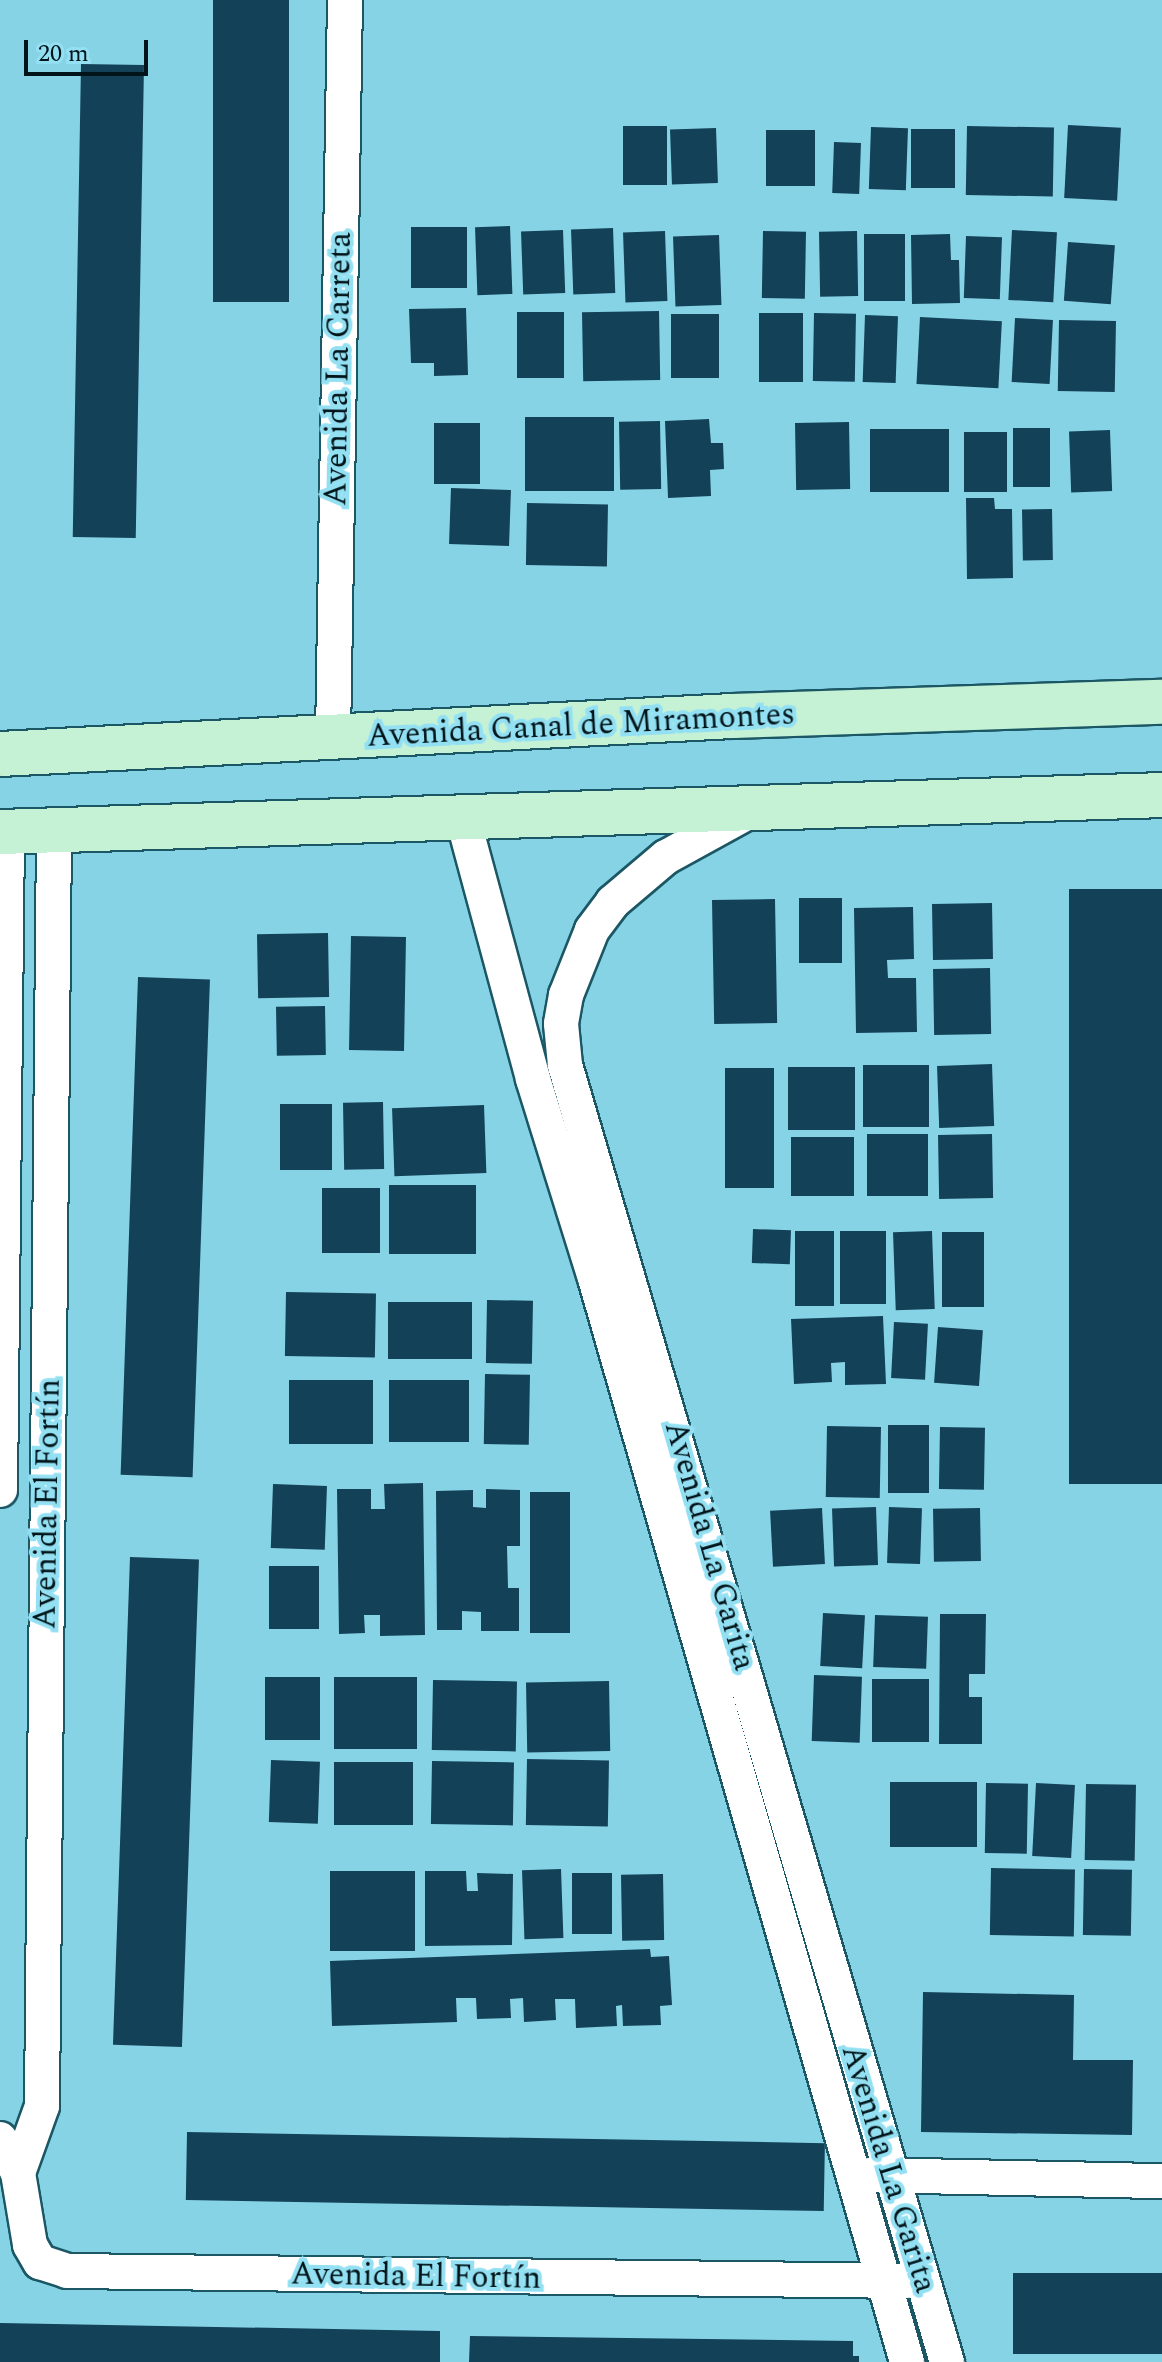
<!DOCTYPE html>
<html>
<head>
<meta charset="utf-8">
<style>
  body { margin:0 }
  #map { position:relative; width:1162px; height:2362px; overflow:hidden; background:#87d3e6; font-family:Spectral,serif }
  div>[style] { position:absolute }
  .building>* { inset:0; background:#134158; transform-origin:0 0 }
  .roads { filter:drop-shadow(2px 0 #1b5764) drop-shadow(-2px 0 #1b5764) drop-shadow(0 2px #1b5764) drop-shadow(0 -2px #1b5764) }
  .street>* { height:34px; margin:-17px; padding:0 17px; transform-origin:17px; border-radius:17px; background:#fff }
  .primary>* { height:44px; margin:-22px; padding:0 22px; transform-origin:22px; border-radius:22px; background:#c5f2d5 }
  span { translate:-50% -50%; white-space:nowrap; text-align:center; line-height:1.15; -webkit-text-stroke:8px #94e0f3; paint-order:stroke }
  .street-label { font-size:32px; color:#001419 }
  .scale { position:absolute; left:24px; top:40px; width:124px; height:36px; box-sizing:border-box; border:4px solid #001419; border-top:0; padding-left:10px; font-size:24px; line-height:28px; white-space:nowrap; color:#001419; -webkit-text-stroke:6px #94e0f3; paint-order:stroke }
</style>
</head>
<body>
<div id="map">
  <div class="building">
    <i style="left:213px;top:0;width:76px;height:302px"></i>
    <i style="left:81px;top:64px;width:63px;height:473px;rotate:1deg"></i>
    <i style="left:1068px;top:125px;width:53px;height:73px;rotate:3deg"></i>
    <i style="left:623px;top:126px;width:44px;height:59px"></i>
    <i style="left:967px;top:126px;width:87px;height:69px;rotate:1deg"></i>
    <i style="left:871px;top:127px;width:37px;height:62px;rotate:2deg"></i>
    <i style="left:716px;top:128px;width:55px;height:46px;rotate:88deg"></i>
    <i style="left:911px;top:129px;width:44px;height:59px"></i>
    <i style="left:766px;top:130px;width:49px;height:56px"></i>
    <i style="left:834px;top:142px;width:27px;height:51px;rotate:2deg"></i>
    <i style="left:510px;top:226px;width:68px;height:35px;rotate:88deg"></i>
    <i style="left:411px;top:227px;width:56px;height:61px"></i>
    <i style="left:613px;top:228px;width:65px;height:42px;rotate:88deg"></i>
    <i style="left:563px;top:230px;width:63px;height:42px;rotate:88deg"></i>
    <i style="left:1012px;top:230px;width:45px;height:70px;rotate:3deg"></i>
    <i style="left:665px;top:231px;width:70px;height:42px;rotate:88deg"></i>
    <i style="left:763px;top:231px;width:43px;height:67px;rotate:1deg"></i>
    <i style="left:857px;top:231px;width:65px;height:38px;rotate:89deg"></i>
    <i style="left:864px;top:234px;width:41px;height:67px"></i>
    <i style="clip-path:polygon(950px 234px,951px 260px,959px 260px,960px 303px,912px 304px,911px 235px)"></i>
    <i style="left:719px;top:235px;width:70px;height:46px;rotate:88deg"></i>
    <i style="left:966px;top:236px;width:36px;height:62px;rotate:2deg"></i>
    <i style="left:1068px;top:242px;width:47px;height:59px;rotate:4deg"></i>
    <i style="clip-path:polygon(466px 308px,468px 375px,434px 376px,434px 363px,411px 363px,409px 309px)"></i>
    <i style="left:659px;top:311px;width:69px;height:77px;rotate:89deg"></i>
    <i style="left:517px;top:312px;width:47px;height:66px"></i>
    <i style="left:759px;top:313px;width:44px;height:69px"></i>
    <i style="left:814px;top:313px;width:42px;height:68px;rotate:1deg"></i>
    <i style="left:671px;top:314px;width:48px;height:64px"></i>
    <i style="left:865px;top:315px;width:33px;height:67px;rotate:2deg"></i>
    <i style="left:920px;top:317px;width:82px;height:67px;rotate:3deg"></i>
    <i style="left:1015px;top:318px;width:38px;height:64px;rotate:3deg"></i>
    <i style="left:1059px;top:320px;width:57px;height:71px;rotate:1deg"></i>
    <i style="left:614px;top:417px;width:74px;height:89px;rotate:90deg"></i>
    <i style="clip-path:polygon(709px 419px,711px 443px,723px 443px,724px 469px,710px 470px,711px 496px,668px 498px,665px 421px)"></i>
    <i style="left:660px;top:421px;width:68px;height:41px;rotate:89deg"></i>
    <i style="left:849px;top:422px;width:67px;height:54px;rotate:89deg"></i>
    <i style="left:434px;top:423px;width:46px;height:61px"></i>
    <i style="left:1050px;top:428px;width:59px;height:37px;rotate:90deg"></i>
    <i style="left:870px;top:429px;width:79px;height:63px"></i>
    <i style="left:1110px;top:430px;width:61px;height:41px;rotate:88deg"></i>
    <i style="left:964px;top:432px;width:43px;height:60px"></i>
    <i style="left:451px;top:488px;width:60px;height:56px;rotate:2deg"></i>
    <i style="clip-path:polygon(966px 498px,994px 498px,995px 509px,1012px 509px,1013px 578px,967px 579px)"></i>
    <i style="left:527px;top:503px;width:81px;height:62px;rotate:1deg"></i>
    <i style="left:1052px;top:509px;width:51px;height:30px;rotate:89deg"></i>
    <i style="left:1069px;top:889px;width:93px;height:595px"></i>
    <i style="left:799px;top:898px;width:43px;height:65px"></i>
    <i style="left:775px;top:899px;width:124px;height:63px;rotate:89deg"></i>
    <i style="left:992px;top:903px;width:56px;height:60px;rotate:89deg"></i>
    <i style="clip-path:polygon(913px 907px,914px 959px,887px 960px,888px 978px,916px 978px,917px 1032px,856px 1033px,854px 908px)"></i>
    <i style="left:328px;top:933px;width:64px;height:71px;rotate:89deg"></i>
    <i style="left:351px;top:936px;width:55px;height:114px;rotate:1deg"></i>
    <i style="left:990px;top:968px;width:66px;height:57px;rotate:89deg"></i>
    <i style="left:138px;top:977px;width:72px;height:498px;rotate:2deg"></i>
    <i style="left:325px;top:1006px;width:49px;height:49px;rotate:89deg"></i>
    <i style="left:992px;top:1064px;width:62px;height:55px;rotate:88deg"></i>
    <i style="left:929px;top:1065px;width:62px;height:66px;rotate:90deg"></i>
    <i style="left:788px;top:1067px;width:67px;height:63px"></i>
    <i style="left:725px;top:1068px;width:49px;height:120px"></i>
    <i style="left:383px;top:1102px;width:67px;height:40px;rotate:89deg"></i>
    <i style="left:280px;top:1104px;width:52px;height:66px"></i>
    <i style="left:484px;top:1105px;width:68px;height:92px;rotate:88deg"></i>
    <i style="left:867px;top:1134px;width:61px;height:62px"></i>
    <i style="left:992px;top:1134px;width:64px;height:54px;rotate:89deg"></i>
    <i style="left:791px;top:1137px;width:63px;height:59px"></i>
    <i style="left:476px;top:1185px;width:69px;height:87px;rotate:90deg"></i>
    <i style="left:380px;top:1188px;width:65px;height:58px;rotate:90deg"></i>
    <i style="left:753px;top:1229px;width:38px;height:34px;rotate:2deg"></i>
    <i style="left:795px;top:1231px;width:39px;height:75px"></i>
    <i style="left:840px;top:1231px;width:46px;height:73px"></i>
    <i style="left:932px;top:1231px;width:78px;height:39px;rotate:88deg"></i>
    <i style="left:942px;top:1232px;width:42px;height:75px"></i>
    <i style="left:286px;top:1292px;width:90px;height:64px;rotate:1deg"></i>
    <i style="left:487px;top:1300px;width:46px;height:63px;rotate:1deg"></i>
    <i style="left:388px;top:1302px;width:84px;height:57px"></i>
    <i style="clip-path:polygon(883px 1316px,886px 1384px,845px 1385px,845px 1362px,831px 1363px,832px 1382px,794px 1384px,791px 1319px)"></i>
    <i style="left:894px;top:1322px;width:34px;height:56px;rotate:3deg"></i>
    <i style="left:938px;top:1327px;width:45px;height:56px;rotate:4deg"></i>
    <i style="left:485px;top:1374px;width:45px;height:70px;rotate:1deg"></i>
    <i style="left:289px;top:1380px;width:84px;height:64px"></i>
    <i style="left:389px;top:1380px;width:80px;height:62px"></i>
    <i style="left:888px;top:1425px;width:41px;height:68px"></i>
    <i style="left:827px;top:1426px;width:54px;height:71px;rotate:1deg"></i>
    <i style="left:940px;top:1427px;width:45px;height:62px;rotate:1deg"></i>
    <i style="clip-path:polygon(423px 1483px,425px 1635px,380px 1636px,380px 1615px,364px 1615px,365px 1633px,339px 1634px,337px 1489px,371px 1489px,371px 1509px,385px 1509px,384px 1484px)"></i>
    <i style="left:273px;top:1484px;width:54px;height:64px;rotate:2deg"></i>
    <i style="clip-path:polygon(486px 1489px,520px 1490px,520px 1546px,507px 1546px,508px 1588px,519px 1588px,519px 1631px,481px 1631px,481px 1612px,462px 1611px,462px 1630px,437px 1630px,436px 1491px,473px 1490px,473px 1507px,486px 1508px)"></i>
    <i style="left:530px;top:1492px;width:40px;height:141px"></i>
    <i style="left:876px;top:1507px;width:58px;height:44px;rotate:88deg"></i>
    <i style="left:889px;top:1507px;width:33px;height:56px;rotate:2deg"></i>
    <i style="left:822px;top:1508px;width:56px;height:52px;rotate:87deg"></i>
    <i style="left:980px;top:1508px;width:53px;height:47px;rotate:89deg"></i>
    <i style="left:130px;top:1557px;width:69px;height:488px;rotate:2deg"></i>
    <i style="left:269px;top:1566px;width:50px;height:63px"></i>
    <i style="left:823px;top:1613px;width:42px;height:53px;rotate:3deg"></i>
    <i style="clip-path:polygon(940px 1614px,986px 1614px,985px 1674px,969px 1674px,969px 1697px,982px 1697px,982px 1744px,939px 1744px)"></i>
    <i style="left:875px;top:1615px;width:53px;height:52px;rotate:2deg"></i>
    <i style="left:814px;top:1675px;width:48px;height:66px;rotate:2deg"></i>
    <i style="left:265px;top:1677px;width:55px;height:63px"></i>
    <i style="left:334px;top:1677px;width:83px;height:72px"></i>
    <i style="left:872px;top:1679px;width:57px;height:63px"></i>
    <i style="left:433px;top:1680px;width:84px;height:70px;rotate:1deg"></i>
    <i style="left:609px;top:1681px;width:70px;height:83px;rotate:89deg"></i>
    <i style="left:527px;top:1759px;width:82px;height:66px;rotate:1deg"></i>
    <i style="left:271px;top:1760px;width:49px;height:62px;rotate:2deg"></i>
    <i style="left:432px;top:1761px;width:82px;height:63px;rotate:1deg"></i>
    <i style="left:334px;top:1762px;width:79px;height:63px"></i>
    <i style="left:890px;top:1782px;width:87px;height:65px"></i>
    <i style="left:986px;top:1783px;width:42px;height:70px;rotate:1deg"></i>
    <i style="left:1036px;top:1783px;width:39px;height:73px;rotate:3deg"></i>
    <i style="left:1086px;top:1784px;width:50px;height:76px;rotate:1deg"></i>
    <i style="left:991px;top:1868px;width:84px;height:67px;rotate:1deg"></i>
    <i style="left:561px;top:1869px;width:69px;height:39px;rotate:88deg"></i>
    <i style="left:1084px;top:1869px;width:48px;height:66px;rotate:1deg"></i>
    <i style="left:330px;top:1871px;width:85px;height:80px"></i>
    <i style="clip-path:polygon(425px 1871px,466px 1871px,467px 1891px,478px 1891px,477px 1873px,513px 1874px,512px 1945px,425px 1946px)"></i>
    <i style="left:572px;top:1873px;width:40px;height:61px"></i>
    <i style="left:663px;top:1874px;width:66px;height:42px;rotate:89deg"></i>
    <i style="clip-path:polygon(650px 1949px,651px 1957px,669px 1956px,672px 2005px,660px 2006px,661px 2025px,623px 2026px,622px 2005px,616px 2006px,617px 2026px,576px 2028px,575px 1999px,555px 1999px,556px 2020px,524px 2022px,523px 1998px,510px 1999px,511px 2018px,477px 2019px,476px 1998px,456px 1998px,457px 2022px,332px 2026px,330px 1961px)"></i>
    <i style="clip-path:polygon(923px 1992px,1074px 1995px,1073px 2060px,1133px 2060px,1132px 2135px,921px 2132px)"></i>
    <i style="left:187px;top:2132px;width:638px;height:68px;rotate:1deg"></i>
    <i style="left:1013px;top:2273px;width:149px;height:81px"></i>
    <i style="clip-path:polygon(0 2323px,440px 2331px,440px 2362px,0 2362px)"></i>
    <i style="clip-path:polygon(470px 2336px,853px 2341px,853px 2356px,859px 2356px,859px 2362px,469px 2362px)"></i>
  </div>
  <div class="roads">
    <div class="street">
      <i style="left:333px;top:739px;width:739px;rotate:-89.07deg"></i>
      <i style="left:748px;top:812px;width:94px;rotate:151.2deg"></i>
      <i style="left:666px;top:857px;width:70px;rotate:139.7deg"></i>
      <i style="left:613px;top:902px;width:35px;rotate:127deg"></i>
      <i style="left:592px;top:930px;width:70px;rotate:111.8deg"></i>
      <i style="left:566px;top:995px;width:29px;rotate:100deg"></i>
      <i style="left:561px;top:1024px;width:41px;rotate:84.4deg"></i>
      <i style="left:565px;top:1065px;width:1352px;rotate:73.59deg"></i>
      <i style="left:463px;top:819px;width:269px;rotate:74.9deg"></i>
      <i style="left:533px;top:1079px;width:208px;rotate:72.7deg"></i>
      <i style="left:595px;top:1278px;width:1128px;rotate:73.94deg"></i>
      <i style="left:0;top:1490px;width:658px;rotate:-89.39deg"></i>
      <i style="left:0;top:2139px;width:38px;rotate:62deg"></i>
      <i style="left:18px;top:2173px;width:73px;rotate:80.5deg"></i>
      <i style="left:30px;top:2245px;width:20px;rotate:60deg"></i>
      <i style="left:40px;top:2262px;width:28px;rotate:18deg"></i>
      <i style="left:67px;top:2271px;width:840px;rotate:0.68deg"></i>
      <i style="left:18px;top:2173px;width:71px;rotate:-70.3deg"></i>
      <i style="left:42px;top:2106px;width:1276px;rotate:-89.46deg"></i>
      <i style="left:869px;top:2175px;width:293px;rotate:1.2deg"></i>
    </div>
    <div class="primary">
      <i style="left:0;top:754px;width:733px;rotate:-2.97deg"></i>
      <i style="left:732px;top:716px;width:430px;rotate:-1.9deg"></i>
      <i style="left:0;top:832px;width:1163px;rotate:-1.82deg"></i>
    </div>
  </div>
  <div class="street-label">
    <span style="left:339px;top:369px;rotate:-89deg">Avenida La Carreta</span>
    <span style="left:581px;top:726px;rotate:-3deg">Avenida Canal de Miramontes</span>
    <span style="left:48px;top:1504px;rotate:-89deg">Avenida El Fortín</span>
    <span style="left:709px;top:1546px;rotate:74deg">Avenida La Garita</span>
    <span style="left:888px;top:2169px;rotate:73deg">Avenida La Garita</span>
    <span style="left:416px;top:2277px;rotate:1deg">Avenida El Fortín</span>
  </div>
  <div class="scale">20 m</div>
</div>
</body>
</html>
